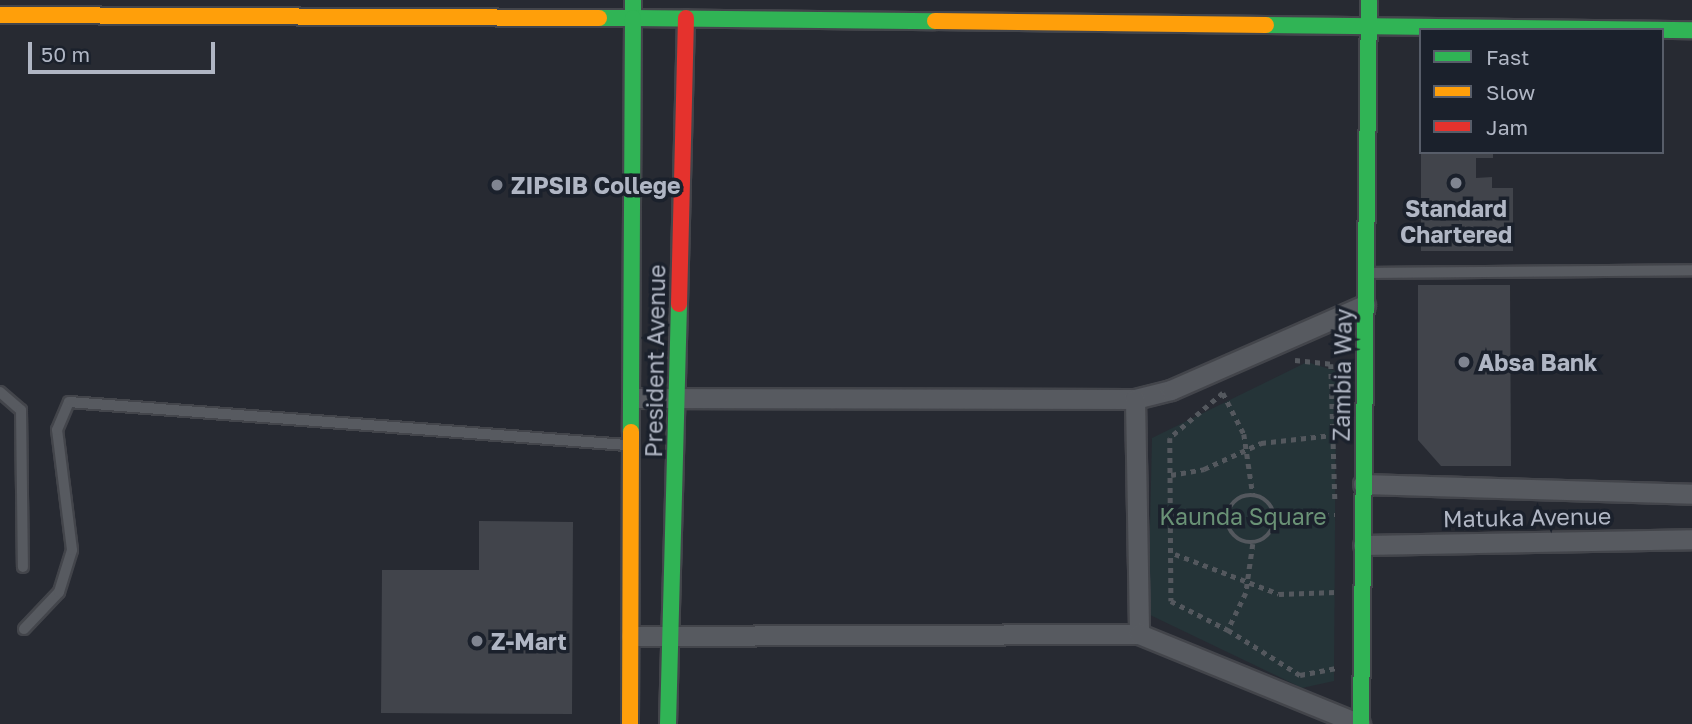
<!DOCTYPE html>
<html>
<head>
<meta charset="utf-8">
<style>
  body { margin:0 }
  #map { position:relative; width:1692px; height:724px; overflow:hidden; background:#272a32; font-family:"Golos Text",sans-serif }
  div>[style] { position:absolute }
  .green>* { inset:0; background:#253438 }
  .building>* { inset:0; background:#41444b }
  .path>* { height:4.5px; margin-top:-2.25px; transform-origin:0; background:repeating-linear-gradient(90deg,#54585e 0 5px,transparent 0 10px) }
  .path>.ring { margin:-2.25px; padding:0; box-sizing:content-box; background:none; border:4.5px solid #54585e; border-radius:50% }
  .roads { filter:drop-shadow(2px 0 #43454b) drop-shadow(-2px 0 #43454b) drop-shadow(0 2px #43454b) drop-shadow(0 -2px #43454b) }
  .lane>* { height:10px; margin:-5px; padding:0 5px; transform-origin:5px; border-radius:5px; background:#575a60 }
  .street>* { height:19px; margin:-9.5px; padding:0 9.5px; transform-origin:9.5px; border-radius:9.5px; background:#575a60 }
  .fast>* { height:16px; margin:-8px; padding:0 8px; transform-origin:8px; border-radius:8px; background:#30b455 }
  .slow>* { height:16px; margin:-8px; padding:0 8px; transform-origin:8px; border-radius:8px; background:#ff9f0a }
  .jam>* { height:16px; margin:-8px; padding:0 8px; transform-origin:8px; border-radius:8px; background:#e5322d }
  .dots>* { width:19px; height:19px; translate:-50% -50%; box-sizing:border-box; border:4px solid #1b212c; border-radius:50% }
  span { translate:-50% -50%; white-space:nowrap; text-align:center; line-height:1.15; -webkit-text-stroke:7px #1b212c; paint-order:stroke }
  .poi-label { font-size:23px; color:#b0b6c4; font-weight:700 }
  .left { translate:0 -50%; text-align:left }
  .street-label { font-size:23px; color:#b0b6c4 }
  .park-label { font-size:23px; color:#6a9276 }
  .legend { position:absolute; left:1419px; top:28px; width:245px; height:126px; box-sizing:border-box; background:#1b212c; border:2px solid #575d69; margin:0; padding:9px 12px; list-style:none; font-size:21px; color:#b0b6c4 }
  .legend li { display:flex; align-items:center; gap:14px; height:35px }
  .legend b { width:35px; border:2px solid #575d69 }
  .scale { position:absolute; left:28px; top:42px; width:187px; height:32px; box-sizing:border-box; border:4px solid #b0b6c4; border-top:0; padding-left:9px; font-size:21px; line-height:24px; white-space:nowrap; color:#b0b6c4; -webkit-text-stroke:5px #1b212c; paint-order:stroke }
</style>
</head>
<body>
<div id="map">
  <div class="green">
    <i style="clip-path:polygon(1307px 362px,1336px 371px,1334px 681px,1302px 688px,1148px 614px,1152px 438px)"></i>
  </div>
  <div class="building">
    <i style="clip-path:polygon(1421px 152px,1493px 152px,1493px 158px,1476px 158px,1476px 178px,1492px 177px,1492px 188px,1513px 188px,1513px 251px,1421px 251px)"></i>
    <i style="clip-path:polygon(1418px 285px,1510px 285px,1511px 466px,1441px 466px,1418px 440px)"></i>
    <i style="clip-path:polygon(479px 521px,573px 522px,572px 714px,381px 713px,382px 570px,479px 570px)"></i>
  </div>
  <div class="path">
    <i style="left:1295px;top:360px;width:36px;rotate:6deg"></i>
    <i style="left:1331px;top:364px;width:138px;rotate:88.3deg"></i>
    <i style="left:1223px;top:393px;width:70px;rotate:139.7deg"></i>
    <i style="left:1170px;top:438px;width:163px;rotate:89.6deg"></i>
    <i style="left:1171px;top:601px;width:64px;rotate:27deg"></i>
    <i style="left:1223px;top:393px;width:46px;rotate:62.9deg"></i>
    <i style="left:1244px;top:434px;width:62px;rotate:81.6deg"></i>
    <i style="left:1171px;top:475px;width:34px;rotate:-10deg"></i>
    <i style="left:1204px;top:469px;width:63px;rotate:-24.5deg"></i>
    <i style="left:1261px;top:443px;width:72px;rotate:-6.3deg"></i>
    <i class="ring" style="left:1227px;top:495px;width:43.5px;height:43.5px"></i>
    <i style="left:1173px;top:514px;width:55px;rotate:-1deg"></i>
    <i style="left:1274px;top:515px;width:61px"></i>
    <i style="left:1253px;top:544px;width:49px;rotate:98.1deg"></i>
    <i style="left:1246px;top:593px;width:41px;rotate:115.9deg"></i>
    <i style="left:1228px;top:630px;width:85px;rotate:32deg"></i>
    <i style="left:1300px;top:675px;width:37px;rotate:-11deg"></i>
    <i style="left:1175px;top:554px;width:111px;rotate:21deg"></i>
    <i style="left:1279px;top:594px;width:57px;rotate:-2deg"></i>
  </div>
  <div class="roads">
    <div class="lane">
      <i style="left:1369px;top:273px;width:323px;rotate:-0.5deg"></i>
      <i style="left:0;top:392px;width:28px;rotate:41deg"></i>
      <i style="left:21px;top:410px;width:157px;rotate:89.3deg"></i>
      <i style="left:24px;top:629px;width:51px;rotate:-46.6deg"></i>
      <i style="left:59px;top:592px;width:44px;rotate:-72.8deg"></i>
      <i style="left:72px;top:550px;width:121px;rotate:-97.1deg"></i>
      <i style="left:57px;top:430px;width:30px;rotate:-67deg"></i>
      <i style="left:69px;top:402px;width:560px;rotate:4.41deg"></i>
    </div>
    <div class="street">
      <i style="left:632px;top:398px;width:503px;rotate:0.11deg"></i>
      <i style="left:1135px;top:399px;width:37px;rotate:-14deg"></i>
      <i style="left:1171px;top:390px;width:212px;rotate:-23.7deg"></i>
      <i style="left:1135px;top:399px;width:235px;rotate:89deg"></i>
      <i style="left:1363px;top:484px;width:329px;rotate:1.7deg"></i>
      <i style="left:1363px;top:545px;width:329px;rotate:-1deg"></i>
      <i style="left:631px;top:636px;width:508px;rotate:-0.23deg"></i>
      <i style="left:1139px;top:634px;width:239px;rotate:22.2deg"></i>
    </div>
    <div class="fast">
      <i style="left:633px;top:0;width:18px;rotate:90deg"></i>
      <i style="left:633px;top:18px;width:302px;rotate:0.6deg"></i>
      <i style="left:599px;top:18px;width:34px"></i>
      <i style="left:633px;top:18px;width:414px;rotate:90.3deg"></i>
      <i style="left:1266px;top:25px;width:426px;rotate:0.7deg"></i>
      <i style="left:668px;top:724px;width:420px;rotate:-88.5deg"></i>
      <i style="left:1361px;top:724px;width:724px;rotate:-89.37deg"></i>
    </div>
    <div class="slow">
      <i style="left:0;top:15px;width:599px;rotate:0.29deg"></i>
      <i style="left:935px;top:21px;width:331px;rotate:0.7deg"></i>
      <i style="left:630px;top:724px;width:292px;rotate:-89.8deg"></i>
    </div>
    <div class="jam">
      <i style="left:679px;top:304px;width:286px;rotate:-88.6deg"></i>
    </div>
  </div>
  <div class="dots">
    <i style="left:1456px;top:183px;background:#808591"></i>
    <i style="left:497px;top:185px;background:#808591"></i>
    <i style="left:1464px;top:362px;background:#808591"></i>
    <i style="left:477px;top:641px;background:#808591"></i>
  </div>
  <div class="poi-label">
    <span class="left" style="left:511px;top:185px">ZIPSIB College</span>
    <span style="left:1456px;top:221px">Standard<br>Chartered</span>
    <span class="left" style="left:1478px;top:362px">Absa Bank</span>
    <span class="left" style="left:491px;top:641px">Z-Mart</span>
  </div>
  <div class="street-label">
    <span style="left:655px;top:361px;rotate:-89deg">President Avenue</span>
    <span style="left:1342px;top:375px;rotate:-89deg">Zambia Way</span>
    <span style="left:1527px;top:517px;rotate:-1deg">Matuka Avenue</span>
  </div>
  <div class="park-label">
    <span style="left:1243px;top:516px">Kaunda Square</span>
  </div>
  <ul class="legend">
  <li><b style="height:9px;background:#30b455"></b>Fast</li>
  <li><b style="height:9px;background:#ff9f0a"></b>Slow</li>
  <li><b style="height:9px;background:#e5322d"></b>Jam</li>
  </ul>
  <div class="scale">50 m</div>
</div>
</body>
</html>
